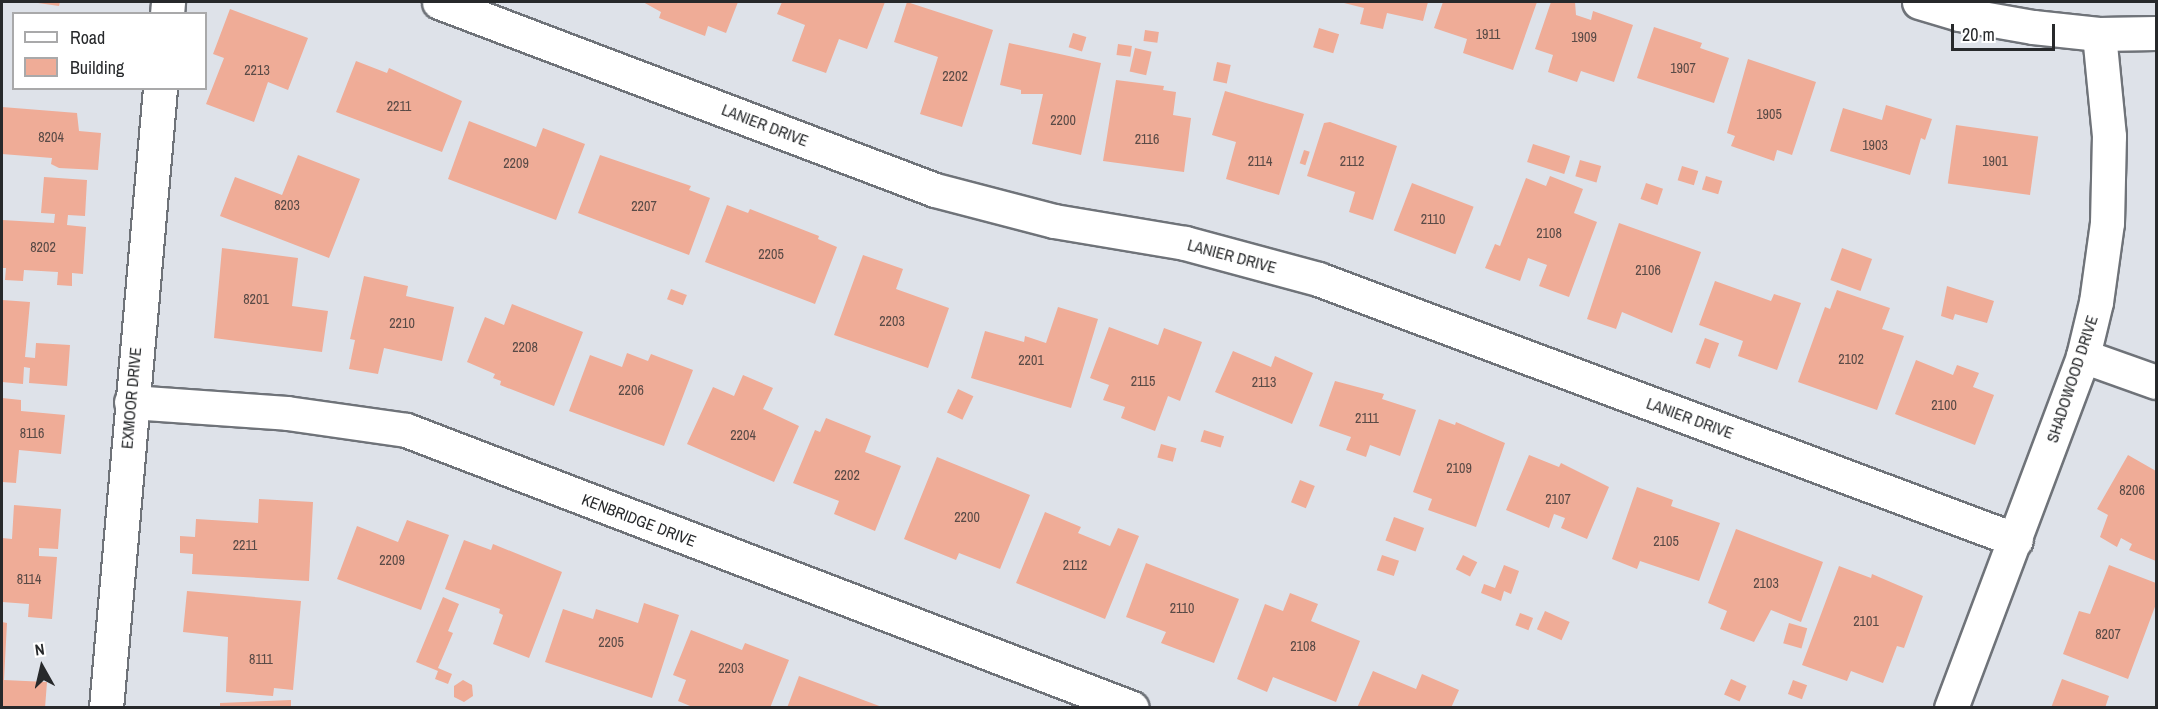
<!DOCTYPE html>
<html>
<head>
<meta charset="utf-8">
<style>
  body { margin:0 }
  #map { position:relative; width:2158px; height:709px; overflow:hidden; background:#dee2e9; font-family:"Archivo Narrow",sans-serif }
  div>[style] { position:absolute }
  .building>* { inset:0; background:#efac97; transform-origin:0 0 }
  .roads { filter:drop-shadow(2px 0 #6f7379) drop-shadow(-2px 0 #6f7379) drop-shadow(0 2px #6f7379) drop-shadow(0 -2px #6f7379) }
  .minor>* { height:33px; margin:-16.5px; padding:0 16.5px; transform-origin:16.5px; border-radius:16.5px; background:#fff }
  span { translate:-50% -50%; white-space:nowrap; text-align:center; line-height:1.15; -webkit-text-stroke:6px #fff; paint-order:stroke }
  .number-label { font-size:14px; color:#594a46 }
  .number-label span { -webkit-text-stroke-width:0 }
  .street-label { font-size:16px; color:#27292b }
  .frame { position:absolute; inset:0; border:3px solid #27292b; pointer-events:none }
  .legend { position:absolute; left:12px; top:12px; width:195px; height:78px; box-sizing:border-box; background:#fff; border:2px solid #a9a9aa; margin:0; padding:8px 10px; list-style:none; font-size:18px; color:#27292b }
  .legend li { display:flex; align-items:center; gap:12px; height:30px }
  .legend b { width:30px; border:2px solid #a9a9aa }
  .north { position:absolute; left:12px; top:637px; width:60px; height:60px; -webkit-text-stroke:4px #fff; paint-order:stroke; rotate:352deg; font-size:16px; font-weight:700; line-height:24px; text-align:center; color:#27292b }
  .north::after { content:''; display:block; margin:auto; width:21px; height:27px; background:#27292b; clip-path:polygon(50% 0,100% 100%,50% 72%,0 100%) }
  .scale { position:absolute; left:1951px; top:24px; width:104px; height:27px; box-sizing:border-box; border:3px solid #27292b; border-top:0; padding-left:8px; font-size:18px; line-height:21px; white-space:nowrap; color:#27292b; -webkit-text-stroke:4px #fff; paint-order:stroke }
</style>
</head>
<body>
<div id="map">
  <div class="building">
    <i style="clip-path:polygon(31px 2px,60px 2px,59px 6px)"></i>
    <i style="clip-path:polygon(643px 2px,738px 2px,726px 33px,708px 26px,705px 36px,659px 18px,661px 12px)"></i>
    <i style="clip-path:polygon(782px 2px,885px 2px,867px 49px,839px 39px,826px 73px,792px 61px,805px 25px,777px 14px)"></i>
    <i style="clip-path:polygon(907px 2px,993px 30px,962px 127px,920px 114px,938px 57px,894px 42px)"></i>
    <i style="clip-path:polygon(1340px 2px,1428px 2px,1423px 21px,1387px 13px,1383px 29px,1360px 24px,1364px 8px)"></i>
    <i style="clip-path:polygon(1443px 2px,1537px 2px,1513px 70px,1463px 53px,1467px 39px,1434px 28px)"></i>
    <i style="clip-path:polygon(1551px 2px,1575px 2px,1576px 15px,1591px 20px,1593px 11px,1633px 25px,1614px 82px,1581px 71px,1577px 82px,1548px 72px,1553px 55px,1535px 49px)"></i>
    <i style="clip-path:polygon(230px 9px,308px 38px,288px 90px,268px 82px,254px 122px,206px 104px,224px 58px,213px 54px)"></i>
    <i style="clip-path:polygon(1654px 27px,1702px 43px,1700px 48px,1729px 58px,1714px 103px,1637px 78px)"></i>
    <i style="left:1319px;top:28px;width:21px;height:20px;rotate:17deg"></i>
    <i style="left:1145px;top:30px;width:14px;height:11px;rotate:8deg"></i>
    <i style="left:1073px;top:33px;width:14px;height:15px;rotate:17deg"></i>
    <i style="clip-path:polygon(1009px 43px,1101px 63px,1081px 155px,1032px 144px,1043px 94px,1021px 94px,1021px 90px,1000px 85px)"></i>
    <i style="left:1118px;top:44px;width:14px;height:11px;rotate:8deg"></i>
    <i style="left:1135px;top:48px;width:17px;height:24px;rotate:13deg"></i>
    <i style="clip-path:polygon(1748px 59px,1816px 82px,1792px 155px,1777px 150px,1774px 161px,1731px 146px,1735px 136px,1727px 133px)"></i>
    <i style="clip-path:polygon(356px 61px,387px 73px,389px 68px,462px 101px,442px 152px,336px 112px)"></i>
    <i style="left:1217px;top:62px;width:14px;height:19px;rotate:12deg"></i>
    <i style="clip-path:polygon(1116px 80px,1164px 86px,1163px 90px,1176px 92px,1173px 115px,1191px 118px,1184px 172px,1103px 161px)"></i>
    <i style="clip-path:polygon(1225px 91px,1304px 114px,1279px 195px,1226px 179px,1236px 142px,1212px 135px)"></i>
    <i style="clip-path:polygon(1886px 105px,1932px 119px,1925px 140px,1921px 138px,1910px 175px,1830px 151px,1843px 108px,1882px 120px)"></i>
    <i style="clip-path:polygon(2px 107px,77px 113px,79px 131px,101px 133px,98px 170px,59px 168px,51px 164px,52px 158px,2px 154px)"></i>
    <i style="clip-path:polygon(469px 121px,536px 147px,543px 128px,585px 144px,556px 220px,448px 179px)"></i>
    <i style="clip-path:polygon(1330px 122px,1397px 146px,1373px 220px,1349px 212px,1355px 192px,1307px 176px,1324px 123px)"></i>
    <i style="left:1956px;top:125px;width:83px;height:59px;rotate:8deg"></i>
    <i style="left:1533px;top:144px;width:39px;height:19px;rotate:18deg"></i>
    <i style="left:1304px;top:150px;width:6px;height:14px;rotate:18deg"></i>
    <i style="clip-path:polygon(298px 155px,360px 179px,329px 258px,220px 216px,235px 177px,282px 195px)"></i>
    <i style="clip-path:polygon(600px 155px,691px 186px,689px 190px,710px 198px,689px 255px,578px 213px)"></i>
    <i style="left:1580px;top:160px;width:22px;height:17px;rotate:16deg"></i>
    <i style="left:1682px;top:166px;width:17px;height:15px;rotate:17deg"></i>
    <i style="clip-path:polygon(1550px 176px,1583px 189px,1574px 213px,1597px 222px,1569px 297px,1539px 286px,1547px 265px,1528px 258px,1520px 281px,1485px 268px,1495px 244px,1500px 246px,1526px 178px,1546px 186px)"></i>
    <i style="left:1706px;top:176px;width:17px;height:14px;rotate:17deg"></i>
    <i style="clip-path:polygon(44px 177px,87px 180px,85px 216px,68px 215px,67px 225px,86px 227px,83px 274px,72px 273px,72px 286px,57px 285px,58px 272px,24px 270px,23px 281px,5px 280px,6px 268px,2px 268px,2px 220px,54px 223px,55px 214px,41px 213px)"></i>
    <i style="left:1412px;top:183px;width:66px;height:51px;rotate:21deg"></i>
    <i style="left:1646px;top:183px;width:18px;height:17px;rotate:19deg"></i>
    <i style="clip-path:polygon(727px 205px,748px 213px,750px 209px,819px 236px,818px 239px,837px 247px,815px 304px,705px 262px)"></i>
    <i style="clip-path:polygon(1619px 223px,1701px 252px,1672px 333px,1622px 312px,1616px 329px,1587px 319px)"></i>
    <i style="clip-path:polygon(222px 248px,298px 258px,292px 306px,328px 311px,322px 352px,214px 338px)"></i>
    <i style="left:1842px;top:248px;width:32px;height:34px;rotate:20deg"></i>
    <i style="clip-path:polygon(863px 255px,903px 269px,896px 289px,949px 308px,928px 368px,834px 335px)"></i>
    <i style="clip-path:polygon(364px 276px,408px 286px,406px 296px,454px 307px,442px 361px,384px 348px,378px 374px,349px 369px,355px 340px,350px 339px)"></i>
    <i style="clip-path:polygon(1715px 281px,1771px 301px,1774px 294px,1801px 303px,1777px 370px,1738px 356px,1743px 341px,1699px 325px)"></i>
    <i style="clip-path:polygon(1947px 286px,1994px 301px,1987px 323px,1955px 314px,1953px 320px,1941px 316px)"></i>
    <i style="left:671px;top:289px;width:17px;height:11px;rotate:21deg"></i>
    <i style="clip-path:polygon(1837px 290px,1890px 308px,1882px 329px,1904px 336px,1877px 410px,1798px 382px,1825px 307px,1830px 309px)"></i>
    <i style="clip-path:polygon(2px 300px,30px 302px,25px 357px,35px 358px,36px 343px,70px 345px,67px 386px,29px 383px,30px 368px,24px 367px,23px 384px,2px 382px)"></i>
    <i style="clip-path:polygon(512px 304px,583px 332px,554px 406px,500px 385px,501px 381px,493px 378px,495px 374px,467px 362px,485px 317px,504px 325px)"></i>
    <i style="clip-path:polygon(1058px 307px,1098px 319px,1071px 408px,971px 378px,985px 331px,1024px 342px,1025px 336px,1046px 343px)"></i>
    <i style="clip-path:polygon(1109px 327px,1158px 345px,1164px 328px,1202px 342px,1180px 401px,1168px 396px,1155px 431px,1121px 418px,1125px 407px,1103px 400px,1109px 385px,1090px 378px)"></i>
    <i style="left:1705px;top:338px;width:15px;height:27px;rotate:20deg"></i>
    <i style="clip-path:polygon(1233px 351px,1271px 367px,1275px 356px,1313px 373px,1292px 424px,1215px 392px)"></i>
    <i style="clip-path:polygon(627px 353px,648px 361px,651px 354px,693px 370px,664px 446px,569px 411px,590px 355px,622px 367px)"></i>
    <i style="clip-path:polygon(1916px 360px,1953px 375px,1957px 365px,1979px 373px,1973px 387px,1994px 395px,1975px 445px,1895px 414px)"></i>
    <i style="clip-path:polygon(743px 375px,773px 388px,763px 409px,799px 426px,774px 482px,687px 444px,713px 387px,734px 396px)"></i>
    <i style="clip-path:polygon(1335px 381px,1384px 394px,1382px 399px,1416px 410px,1400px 456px,1370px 445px,1366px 457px,1346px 450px,1351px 437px,1319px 426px)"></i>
    <i style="left:958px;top:389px;width:17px;height:26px;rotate:25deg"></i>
    <i style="clip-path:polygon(2px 398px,21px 400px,21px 411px,65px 415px,61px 454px,19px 450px,16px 483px,2px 482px)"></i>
    <i style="clip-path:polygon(826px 418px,871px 436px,865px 452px,901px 466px,875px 531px,834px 514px,839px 501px,793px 483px,815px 430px,820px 432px)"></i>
    <i style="clip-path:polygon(1439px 419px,1455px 425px,1456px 422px,1505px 443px,1476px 527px,1428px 510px,1432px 499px,1413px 492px)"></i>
    <i style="left:1204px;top:430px;width:21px;height:12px;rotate:17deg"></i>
    <i style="left:1161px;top:444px;width:16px;height:14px;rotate:15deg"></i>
    <i style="clip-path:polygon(1529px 455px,1559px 467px,1561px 463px,1609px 487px,1587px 539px,1561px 528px,1565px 518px,1554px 514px,1549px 528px,1506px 510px)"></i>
    <i style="clip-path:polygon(2128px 455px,2156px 471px,2156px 561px,2129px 550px,2132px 544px,2121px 538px,2117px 547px,2100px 537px,2108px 515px,2097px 509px)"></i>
    <i style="clip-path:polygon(937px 457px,1030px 495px,1000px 569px,959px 553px,956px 560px,904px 539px)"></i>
    <i style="left:1300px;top:480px;width:16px;height:24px;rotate:22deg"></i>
    <i style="clip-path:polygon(1637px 487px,1673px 500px,1671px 506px,1720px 523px,1699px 581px,1640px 561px,1637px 569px,1612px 559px)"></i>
    <i style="clip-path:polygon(259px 499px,313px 502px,309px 581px,192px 574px,193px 554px,180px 553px,180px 536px,195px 537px,196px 519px,258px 523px)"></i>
    <i style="clip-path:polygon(14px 505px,61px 509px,58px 549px,39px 548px,39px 556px,57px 557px,52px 619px,28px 617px,29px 604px,2px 602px,2px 538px,12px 539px)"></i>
    <i style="clip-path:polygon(1045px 512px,1081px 527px,1078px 533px,1110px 546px,1118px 528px,1139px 536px,1105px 619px,1016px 583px)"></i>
    <i style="left:1394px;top:517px;width:32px;height:25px;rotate:20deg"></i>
    <i style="clip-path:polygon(407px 520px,449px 535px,421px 610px,337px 579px,357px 526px,398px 542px)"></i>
    <i style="clip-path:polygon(1736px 529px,1823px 562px,1801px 622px,1771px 610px,1754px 642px,1720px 629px,1727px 611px,1708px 603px)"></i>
    <i style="clip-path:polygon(464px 540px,491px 550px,493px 544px,562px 572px,529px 658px,493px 644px,503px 615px,499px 613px,500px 609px,445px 589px)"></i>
    <i style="left:1382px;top:555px;width:18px;height:16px;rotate:19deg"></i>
    <i style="left:1463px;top:555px;width:16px;height:16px;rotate:27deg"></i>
    <i style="clip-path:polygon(1146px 563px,1239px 599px,1214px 663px,1161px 643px,1166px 632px,1126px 617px)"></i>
    <i style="clip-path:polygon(1504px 565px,1519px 571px,1511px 594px,1504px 591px,1501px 601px,1481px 593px,1484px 584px,1495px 588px)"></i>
    <i style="clip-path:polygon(2109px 565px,2156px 583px,2156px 604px,2128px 679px,2063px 654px,2079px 611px,2090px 614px)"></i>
    <i style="clip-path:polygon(1839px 566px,1871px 578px,1872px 574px,1923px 596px,1904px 648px,1897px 646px,1883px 683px,1851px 671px,1847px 681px,1802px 665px)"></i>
    <i style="clip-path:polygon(187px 591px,301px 601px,293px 690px,274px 688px,273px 696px,226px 692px,228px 637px,183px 632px)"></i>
    <i style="clip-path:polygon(1290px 593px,1318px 604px,1311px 621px,1360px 641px,1336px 702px,1273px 677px,1267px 692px,1237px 679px,1265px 604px,1283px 611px)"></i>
    <i style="clip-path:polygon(443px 597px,459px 604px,448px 631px,453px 633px,438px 668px,452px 674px,448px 684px,435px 679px,438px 671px,416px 662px)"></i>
    <i style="clip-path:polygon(644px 603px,679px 615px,652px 698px,545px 662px,563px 609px,593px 619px,596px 609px,638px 623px)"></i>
    <i style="left:1545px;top:611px;width:27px;height:20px;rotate:24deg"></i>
    <i style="left:1520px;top:613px;width:14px;height:13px;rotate:21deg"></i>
    <i style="clip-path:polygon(2px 622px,7px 623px,4px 680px,47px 682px,45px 708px,2px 708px)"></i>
    <i style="left:1789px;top:623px;width:19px;height:21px;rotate:16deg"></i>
    <i style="clip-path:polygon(691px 630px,742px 650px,745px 643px,789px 660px,770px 708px,695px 708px,678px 701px,686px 680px,673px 675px)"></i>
    <i style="clip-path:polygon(1373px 671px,1416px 689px,1422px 674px,1459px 690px,1451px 708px,1357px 708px)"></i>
    <i style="clip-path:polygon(799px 676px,882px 707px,882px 708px,787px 708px)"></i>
    <i style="left:1731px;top:679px;width:17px;height:17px;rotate:24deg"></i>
    <i style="clip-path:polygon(2062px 679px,2109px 696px,2105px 708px,2051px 708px)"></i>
    <i style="clip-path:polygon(463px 680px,472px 685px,473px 696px,464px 702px,454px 697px,454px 686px)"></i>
    <i style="left:1793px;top:680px;width:15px;height:15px;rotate:20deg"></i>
    <i style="clip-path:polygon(291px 700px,291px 708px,220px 708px,220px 703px)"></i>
  </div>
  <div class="roads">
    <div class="minor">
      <i style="left:439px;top:2px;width:530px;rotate:20.76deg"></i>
      <i style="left:935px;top:190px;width:123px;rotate:14.6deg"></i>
      <i style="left:1054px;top:221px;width:133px;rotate:9.5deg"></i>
      <i style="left:1185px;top:243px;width:138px;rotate:15.1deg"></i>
      <i style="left:1318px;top:279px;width:745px;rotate:20.5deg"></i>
      <i style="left:1919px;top:2px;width:42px;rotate:16.7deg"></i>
      <i style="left:1959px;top:14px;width:75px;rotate:10deg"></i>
      <i style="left:2033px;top:27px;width:66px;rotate:6.1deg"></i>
      <i style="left:2099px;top:34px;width:57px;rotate:-1deg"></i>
      <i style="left:167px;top:14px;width:12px;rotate:-85deg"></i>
      <i style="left:2083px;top:356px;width:77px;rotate:19.6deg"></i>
      <i style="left:131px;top:402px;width:156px;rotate:4deg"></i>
      <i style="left:287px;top:413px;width:120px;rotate:8.1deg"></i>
      <i style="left:406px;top:430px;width:777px;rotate:20.95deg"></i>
      <i style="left:106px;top:708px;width:622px;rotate:-85.02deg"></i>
      <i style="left:1951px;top:708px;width:376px;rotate:-69.4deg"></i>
      <i style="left:2083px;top:356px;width:56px;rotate:-76.5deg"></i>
      <i style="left:2096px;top:302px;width:80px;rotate:-82.1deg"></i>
      <i style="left:2107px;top:223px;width:87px;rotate:-88.7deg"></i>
      <i style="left:2109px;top:136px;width:102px;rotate:-95.6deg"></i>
    </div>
  </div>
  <div class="number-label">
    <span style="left:1488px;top:34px">1911</span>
    <span style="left:1584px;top:37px">1909</span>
    <span style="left:1683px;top:68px">1907</span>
    <span style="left:257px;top:70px">2213</span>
    <span style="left:955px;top:76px">2202</span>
    <span style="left:399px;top:106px">2211</span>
    <span style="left:1769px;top:114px">1905</span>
    <span style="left:1063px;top:120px">2200</span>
    <span style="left:51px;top:137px">8204</span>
    <span style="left:1147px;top:139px">2116</span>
    <span style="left:1875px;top:145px">1903</span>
    <span style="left:1260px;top:161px">2114</span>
    <span style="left:1352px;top:161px">2112</span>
    <span style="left:1995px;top:161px">1901</span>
    <span style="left:516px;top:163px">2209</span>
    <span style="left:287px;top:205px">8203</span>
    <span style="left:644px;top:206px">2207</span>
    <span style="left:1433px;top:219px">2110</span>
    <span style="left:1549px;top:233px">2108</span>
    <span style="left:43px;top:247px">8202</span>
    <span style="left:771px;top:254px">2205</span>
    <span style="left:1648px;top:270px">2106</span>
    <span style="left:256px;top:299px">8201</span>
    <span style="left:892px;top:321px">2203</span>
    <span style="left:402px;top:323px">2210</span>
    <span style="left:525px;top:347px">2208</span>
    <span style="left:1851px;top:359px">2102</span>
    <span style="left:1031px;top:360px">2201</span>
    <span style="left:1143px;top:381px">2115</span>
    <span style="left:1264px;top:382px">2113</span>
    <span style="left:631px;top:390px">2206</span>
    <span style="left:1944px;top:405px">2100</span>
    <span style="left:1367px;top:418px">2111</span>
    <span style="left:32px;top:433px">8116</span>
    <span style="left:743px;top:435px">2204</span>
    <span style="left:1459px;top:468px">2109</span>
    <span style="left:847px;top:475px">2202</span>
    <span style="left:2132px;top:490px">8206</span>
    <span style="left:1558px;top:499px">2107</span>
    <span style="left:967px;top:517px">2200</span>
    <span style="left:1666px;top:541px">2105</span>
    <span style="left:245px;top:545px">2211</span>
    <span style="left:392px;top:560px">2209</span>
    <span style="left:1075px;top:565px">2112</span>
    <span style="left:29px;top:579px">8114</span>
    <span style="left:1766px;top:583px">2103</span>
    <span style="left:1182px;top:608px">2110</span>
    <span style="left:1866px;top:621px">2101</span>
    <span style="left:2108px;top:634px">8207</span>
    <span style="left:611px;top:642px">2205</span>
    <span style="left:1303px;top:646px">2108</span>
    <span style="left:261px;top:659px">8111</span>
    <span style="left:731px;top:668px">2203</span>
  </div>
  <div class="street-label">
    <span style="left:765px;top:125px;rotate:21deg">LANIER DRIVE</span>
    <span style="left:1232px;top:256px;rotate:15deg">LANIER DRIVE</span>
    <span style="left:2072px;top:379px;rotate:-72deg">SHADOWOOD DRIVE</span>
    <span style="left:131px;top:398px;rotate:-85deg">EXMOOR DRIVE</span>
    <span style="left:1690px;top:418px;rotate:20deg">LANIER DRIVE</span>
    <span style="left:639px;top:520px;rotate:21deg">KENBRIDGE DRIVE</span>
  </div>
  <div class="frame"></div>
  <ul class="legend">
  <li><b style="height:8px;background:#fff"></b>Road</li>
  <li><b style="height:16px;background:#efac97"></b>Building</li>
  </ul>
  <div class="north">N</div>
  <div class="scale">20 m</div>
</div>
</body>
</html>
